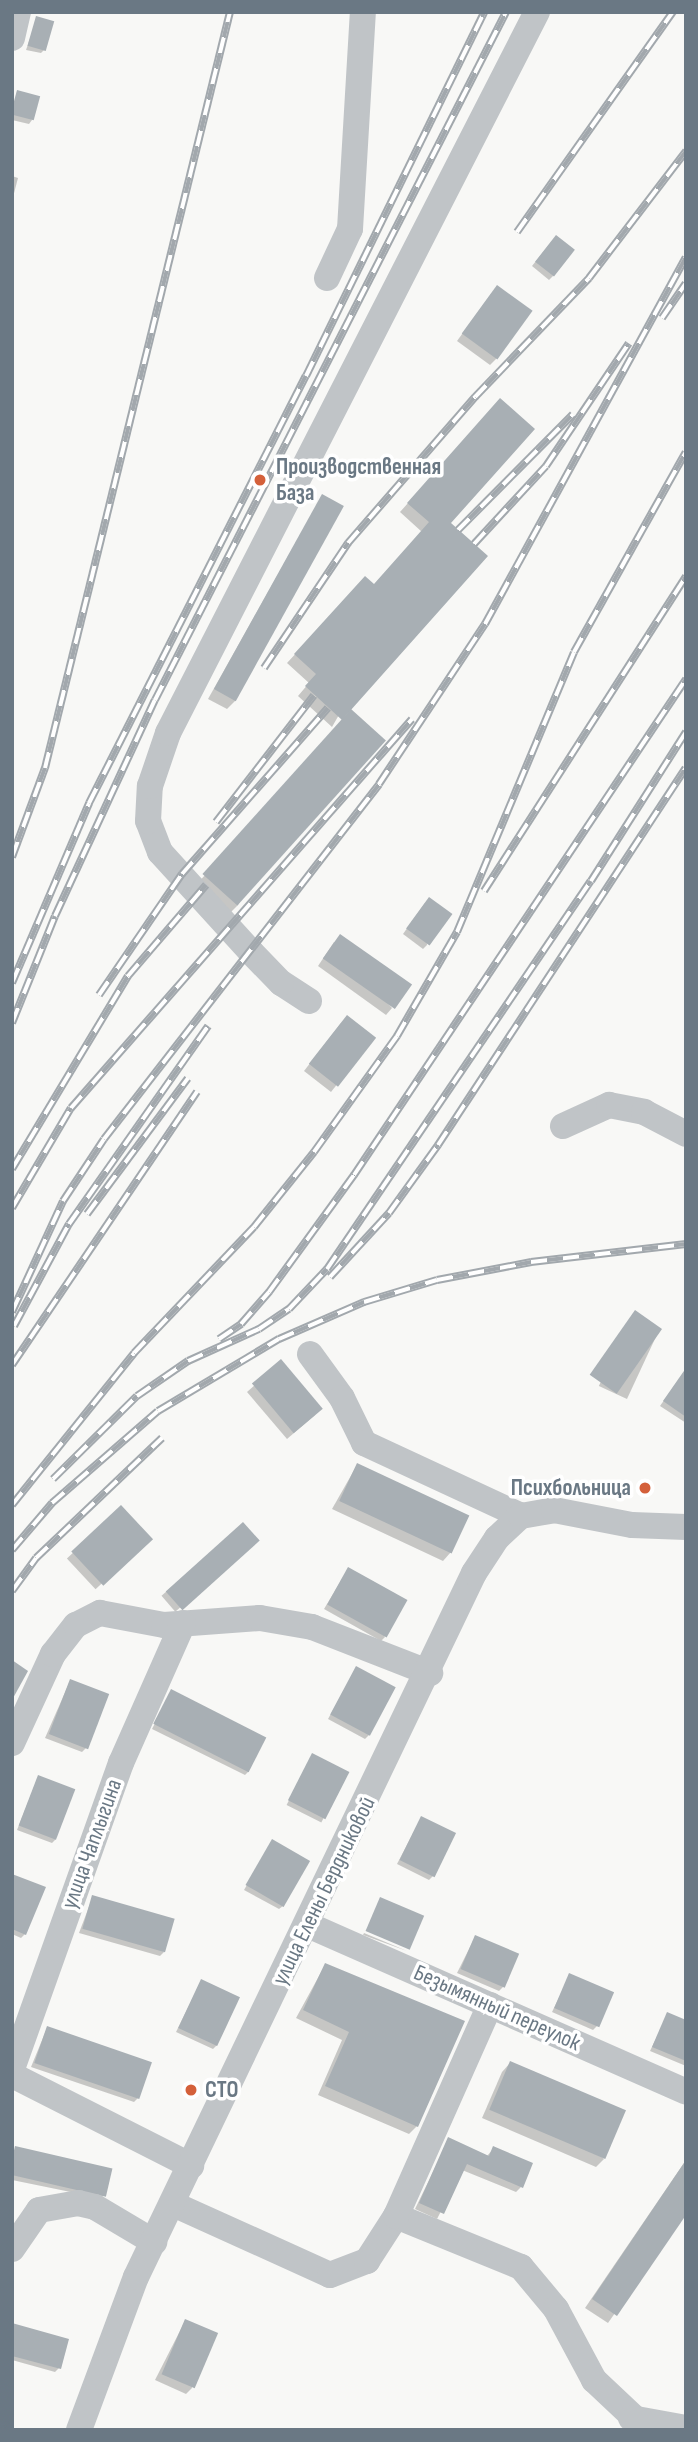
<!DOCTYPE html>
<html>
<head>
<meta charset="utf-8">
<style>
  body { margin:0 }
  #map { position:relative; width:698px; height:2442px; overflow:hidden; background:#f8f8f6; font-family:"Sofia Sans Condensed",sans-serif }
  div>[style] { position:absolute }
  .shadow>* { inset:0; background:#0003; transform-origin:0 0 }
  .building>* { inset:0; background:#a8afb4; transform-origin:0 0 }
  .minor>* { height:26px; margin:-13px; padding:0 13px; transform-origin:13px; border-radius:13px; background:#c0c4c7 }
  .rail>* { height:8px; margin-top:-4px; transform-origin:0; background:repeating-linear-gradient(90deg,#fff 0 16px,#a2a8ad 0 32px); box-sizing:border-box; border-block:2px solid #a2a8ad }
  .dots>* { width:19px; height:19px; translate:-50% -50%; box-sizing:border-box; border:4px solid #fff; border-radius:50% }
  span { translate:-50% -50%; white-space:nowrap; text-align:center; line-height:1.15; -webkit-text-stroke:7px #fff; paint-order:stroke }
  .poi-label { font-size:23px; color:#6a7884; font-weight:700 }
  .left { translate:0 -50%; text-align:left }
  .right { translate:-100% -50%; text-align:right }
  .street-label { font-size:23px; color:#6a7884 }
  .frame { position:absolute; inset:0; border:14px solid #6a7884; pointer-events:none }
</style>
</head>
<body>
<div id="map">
  <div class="shadow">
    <i style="clip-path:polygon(37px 18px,45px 49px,41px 53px,26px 50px)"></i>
    <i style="clip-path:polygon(17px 92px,32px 120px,29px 124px,12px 120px)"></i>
    <i style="clip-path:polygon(12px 176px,18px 178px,12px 201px)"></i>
    <i style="clip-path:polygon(552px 241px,553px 276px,549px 280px,532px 266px)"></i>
    <i style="clip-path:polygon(491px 294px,496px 359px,490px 365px,457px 341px)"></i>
    <i style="clip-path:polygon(492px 409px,449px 523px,332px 727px,298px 696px,309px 683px,287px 663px,357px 587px,373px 586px,422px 532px,400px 512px)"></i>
    <i style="clip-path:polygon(322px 496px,235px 701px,227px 709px,208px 699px)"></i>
    <i style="clip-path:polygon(343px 720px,238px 905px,230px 913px,197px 884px)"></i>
    <i style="clip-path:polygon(425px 903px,427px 945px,423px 949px,403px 934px)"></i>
    <i style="clip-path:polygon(334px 942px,392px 1008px,386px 1015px,318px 966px)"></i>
    <i style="clip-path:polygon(341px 1023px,374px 1038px,331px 1092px,304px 1071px)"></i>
    <i style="left:631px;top:1317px;width:31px;height:76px;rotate:25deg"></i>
    <i style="clip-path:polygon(281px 1362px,315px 1415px,287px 1439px,247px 1392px)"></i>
    <i style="clip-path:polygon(686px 1369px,686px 1423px,660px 1406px)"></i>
    <i style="clip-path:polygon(357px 1465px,451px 1552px,443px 1561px,332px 1509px)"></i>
    <i style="left:121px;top:1508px;width:42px;height:74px;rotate:47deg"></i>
    <i style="left:243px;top:1525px;width:21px;height:108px;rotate:49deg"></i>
    <i style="clip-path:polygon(348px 1569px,385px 1637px,381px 1641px,324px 1609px)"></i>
    <i style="clip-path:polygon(356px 1668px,369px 1735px,365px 1739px,328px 1719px)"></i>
    <i style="clip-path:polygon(70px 1681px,86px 1748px,82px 1752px,45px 1738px)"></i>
    <i style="clip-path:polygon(171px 1692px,249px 1771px,245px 1775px,152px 1729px)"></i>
    <i style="left:312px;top:1755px;width:39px;height:56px;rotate:27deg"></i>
    <i style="clip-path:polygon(38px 1777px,56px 1839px,52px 1843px,17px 1830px)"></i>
    <i style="clip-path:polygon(421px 1818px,433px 1876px,429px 1880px,397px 1864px)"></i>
    <i style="clip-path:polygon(272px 1842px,283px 1906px,279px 1909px,244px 1890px)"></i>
    <i style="clip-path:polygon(12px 1876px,25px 1934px,21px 1938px,12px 1934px)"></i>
    <i style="clip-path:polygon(93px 1896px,164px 1952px,160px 1956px,79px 1933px)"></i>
    <i style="clip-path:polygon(364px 1933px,407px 1951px,363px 1935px)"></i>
    <i style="clip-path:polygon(475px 1937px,503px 1987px,499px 1991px,457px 1973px)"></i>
    <i style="clip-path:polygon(325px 1965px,463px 2022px,417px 2126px,409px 2134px,318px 2095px,342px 2040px,296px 2018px)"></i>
    <i style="clip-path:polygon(570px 1975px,597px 2026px,593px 2030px,552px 2012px)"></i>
    <i style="clip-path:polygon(201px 1981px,217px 2045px,213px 2049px,176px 2032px)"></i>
    <i style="clip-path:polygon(668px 2014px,686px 2022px,686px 2066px,650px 2051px)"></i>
    <i style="clip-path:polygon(47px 2028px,138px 2098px,134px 2102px,31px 2067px)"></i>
    <i style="clip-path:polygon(510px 2063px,604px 2159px,596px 2167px,482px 2118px,502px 2072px)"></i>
    <i style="clip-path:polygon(449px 2139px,487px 2156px,494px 2148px,521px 2187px,516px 2192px,462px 2170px,437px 2219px,415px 2209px)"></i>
    <i style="clip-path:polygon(16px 2147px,104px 2194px,100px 2198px,12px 2180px)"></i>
    <i style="clip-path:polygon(686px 2160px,686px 2212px,608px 2323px,585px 2308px)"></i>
    <i style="clip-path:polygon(185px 2321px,192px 2388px,186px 2394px,155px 2380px)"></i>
    <i style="clip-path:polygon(12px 2325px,59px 2368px,55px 2372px,12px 2360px)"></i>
  </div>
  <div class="building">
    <i style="left:36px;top:16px;width:19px;height:31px;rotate:16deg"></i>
    <i style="left:17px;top:90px;width:24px;height:25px;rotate:15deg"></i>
    <i style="left:556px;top:235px;width:24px;height:34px;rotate:38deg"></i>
    <i style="left:497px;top:285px;width:44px;height:60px;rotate:36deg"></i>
    <i style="clip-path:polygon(500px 398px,535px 429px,451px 523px,488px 556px,342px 720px,305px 686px,316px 674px,294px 654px,365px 576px,374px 584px,429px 522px,407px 503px)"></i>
    <i style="left:322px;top:494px;width:25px;height:223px;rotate:29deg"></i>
    <i style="left:351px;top:709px;width:47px;height:222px;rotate:42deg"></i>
    <i style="left:429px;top:897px;width:29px;height:39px;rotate:36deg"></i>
    <i style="left:340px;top:934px;width:88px;height:30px;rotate:35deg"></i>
    <i style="left:347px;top:1015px;width:37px;height:62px;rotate:38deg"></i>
    <i style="left:635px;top:1310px;width:33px;height:79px;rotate:35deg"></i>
    <i style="left:281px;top:1359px;width:65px;height:38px;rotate:50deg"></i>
    <i style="clip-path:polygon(686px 1368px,686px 1417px,663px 1401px)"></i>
    <i style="left:357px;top:1463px;width:124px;height:42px;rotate:25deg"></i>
    <i style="left:121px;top:1505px;width:47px;height:68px;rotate:47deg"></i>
    <i style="left:243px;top:1522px;width:25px;height:104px;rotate:48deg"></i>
    <i style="left:348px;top:1567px;width:68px;height:43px;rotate:29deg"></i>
    <i style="clip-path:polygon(12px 1660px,28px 1671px,12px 1700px)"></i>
    <i style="left:356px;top:1666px;width:45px;height:55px;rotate:28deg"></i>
    <i style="left:70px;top:1679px;width:42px;height:59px;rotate:21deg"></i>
    <i style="left:171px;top:1689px;width:107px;height:39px;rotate:27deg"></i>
    <i style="left:312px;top:1753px;width:42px;height:53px;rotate:27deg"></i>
    <i style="left:38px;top:1775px;width:40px;height:54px;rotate:21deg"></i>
    <i style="left:421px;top:1816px;width:39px;height:49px;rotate:26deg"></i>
    <i style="left:272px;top:1839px;width:44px;height:53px;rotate:30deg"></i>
    <i style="clip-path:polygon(12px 1874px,46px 1887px,26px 1935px,12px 1929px)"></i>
    <i style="left:92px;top:1895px;width:86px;height:35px;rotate:16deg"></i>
    <i style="left:380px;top:1897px;width:48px;height:37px;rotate:23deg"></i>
    <i style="left:475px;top:1935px;width:48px;height:37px;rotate:23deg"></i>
    <i style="clip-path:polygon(325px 1963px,465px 2021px,418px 2127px,325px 2086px,349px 2032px,303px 2010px)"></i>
    <i style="left:569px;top:1973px;width:49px;height:38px;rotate:23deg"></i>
    <i style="left:201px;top:1979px;width:43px;height:54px;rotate:25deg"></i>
    <i style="clip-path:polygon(667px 2012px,686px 2020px,686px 2061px,652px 2047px)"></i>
    <i style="left:47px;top:2026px;width:111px;height:39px;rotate:19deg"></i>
    <i style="left:510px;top:2061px;width:126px;height:53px;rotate:23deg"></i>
    <i style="clip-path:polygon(448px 2137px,489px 2156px,493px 2146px,533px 2163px,523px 2188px,467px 2164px,444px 2214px,419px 2203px)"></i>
    <i style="left:15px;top:2146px;width:100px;height:29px;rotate:13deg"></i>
    <i style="clip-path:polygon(686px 2160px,686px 2215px,617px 2316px,592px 2299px)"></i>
    <i style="left:185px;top:2319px;width:36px;height:60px;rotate:23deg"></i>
    <i style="clip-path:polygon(12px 2323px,69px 2339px,61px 2369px,12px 2356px)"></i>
  </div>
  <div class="minor">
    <i style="left:12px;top:38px;width:27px;rotate:-77deg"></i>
    <i style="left:327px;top:278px;width:54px;rotate:-64.9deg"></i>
    <i style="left:350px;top:229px;width:217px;rotate:-86.6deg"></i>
    <i style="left:309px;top:1001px;width:33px;rotate:-147deg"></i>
    <i style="left:281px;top:983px;width:43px;rotate:-134.1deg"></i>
    <i style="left:251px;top:952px;width:135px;rotate:-132.3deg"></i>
    <i style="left:160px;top:852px;width:33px;rotate:-111deg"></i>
    <i style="left:148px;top:821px;width:35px;rotate:-87deg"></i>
    <i style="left:150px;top:786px;width:56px;rotate:-71.2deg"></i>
    <i style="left:168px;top:733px;width:810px;rotate:-62.9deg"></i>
    <i style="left:563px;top:1126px;width:51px;rotate:-24.5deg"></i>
    <i style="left:609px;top:1105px;width:36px;rotate:11deg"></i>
    <i style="left:644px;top:1112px;width:47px;rotate:27.6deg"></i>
    <i style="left:310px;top:1354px;width:54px;rotate:54deg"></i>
    <i style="left:342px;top:1398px;width:50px;rotate:63.9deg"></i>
    <i style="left:364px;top:1443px;width:173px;rotate:24.9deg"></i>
    <i style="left:12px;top:1743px;width:98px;rotate:-65.3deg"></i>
    <i style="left:53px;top:1654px;width:37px;rotate:-52deg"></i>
    <i style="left:76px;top:1625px;width:27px;rotate:-27deg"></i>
    <i style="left:100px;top:1613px;width:65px;rotate:10.6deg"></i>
    <i style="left:164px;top:1625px;width:96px;rotate:-4.2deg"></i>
    <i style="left:260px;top:1618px;width:53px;rotate:9.8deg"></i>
    <i style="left:312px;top:1627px;width:127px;rotate:21.3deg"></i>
    <i style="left:308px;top:1925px;width:413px;rotate:23.8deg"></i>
    <i style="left:12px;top:2069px;width:325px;rotate:-70.4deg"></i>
    <i style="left:121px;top:1763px;width:153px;rotate:-66.1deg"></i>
    <i style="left:12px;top:2075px;width:201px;rotate:26.9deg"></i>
    <i style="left:173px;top:2204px;width:172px;rotate:24.3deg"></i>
    <i style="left:330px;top:2275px;width:40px;rotate:-21deg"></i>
    <i style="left:367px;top:2261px;width:54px;rotate:-57.2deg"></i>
    <i style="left:396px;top:2216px;width:135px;rotate:22.2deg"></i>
    <i style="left:521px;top:2267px;width:55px;rotate:50.2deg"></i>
    <i style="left:556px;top:2309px;width:81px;rotate:61.8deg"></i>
    <i style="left:594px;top:2380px;width:73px;rotate:43.3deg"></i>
    <i style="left:396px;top:2216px;width:231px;rotate:-66deg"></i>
    <i style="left:12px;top:2249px;width:47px;rotate:-55.3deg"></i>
    <i style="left:39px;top:2210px;width:40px;rotate:-10deg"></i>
    <i style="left:78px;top:2203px;width:17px;rotate:13deg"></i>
    <i style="left:95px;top:2207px;width:69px;rotate:30.7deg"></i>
    <i style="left:631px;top:2418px;width:56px;rotate:10.3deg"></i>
    <i style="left:79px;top:2430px;width:163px;rotate:-69.6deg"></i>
    <i style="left:136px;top:2277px;width:781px;rotate:-64.35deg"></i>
    <i style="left:474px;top:1573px;width:42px;rotate:-56.7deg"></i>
    <i style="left:497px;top:1538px;width:33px;rotate:-43deg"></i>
    <i style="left:521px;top:1516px;width:34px;rotate:-10deg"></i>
    <i style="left:554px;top:1510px;width:79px;rotate:10.9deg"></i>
    <i style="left:632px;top:1525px;width:54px;rotate:2.1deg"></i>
  </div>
  <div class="rail">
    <i style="left:517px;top:232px;width:270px;rotate:-54.7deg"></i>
    <i style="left:662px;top:318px;width:42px;rotate:-55.6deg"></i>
    <i style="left:458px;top:530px;width:163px;rotate:-45.2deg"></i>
    <i style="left:474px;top:544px;width:106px;rotate:-47.3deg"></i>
    <i style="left:546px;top:466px;width:148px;rotate:-56deg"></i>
    <i style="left:264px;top:668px;width:151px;rotate:-56.1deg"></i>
    <i style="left:348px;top:543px;width:194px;rotate:-49deg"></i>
    <i style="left:475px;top:397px;width:165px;rotate:-46.2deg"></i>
    <i style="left:589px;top:278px;width:160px;rotate:-52.6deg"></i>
    <i style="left:216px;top:822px;width:160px;rotate:-52.3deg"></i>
    <i style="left:12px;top:857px;width:95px;rotate:-69.7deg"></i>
    <i style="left:45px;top:768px;width:778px;rotate:-76.25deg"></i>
    <i style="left:484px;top:891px;width:374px;rotate:-57.3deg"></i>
    <i style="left:12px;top:983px;width:196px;rotate:-66.8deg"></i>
    <i style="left:89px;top:803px;width:479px;rotate:-63.1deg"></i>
    <i style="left:306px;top:376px;width:405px;rotate:-63.9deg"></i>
    <i style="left:99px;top:995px;width:147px;rotate:-55.6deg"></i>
    <i style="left:182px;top:874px;width:221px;rotate:-48.7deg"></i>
    <i style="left:12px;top:1023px;width:115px;rotate:-68.1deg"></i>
    <i style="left:55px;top:916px;width:238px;rotate:-65.2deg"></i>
    <i style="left:155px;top:700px;width:772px;rotate:-62.97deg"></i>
    <i style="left:12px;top:1169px;width:225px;rotate:-59deg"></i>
    <i style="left:128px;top:976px;width:120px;rotate:-49.4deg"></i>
    <i style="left:12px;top:1208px;width:116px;rotate:-59.5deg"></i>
    <i style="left:71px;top:1108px;width:517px;rotate:-48.76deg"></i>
    <i style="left:87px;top:1214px;width:169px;rotate:-53.4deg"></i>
    <i style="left:330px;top:1277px;width:87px;rotate:-47.3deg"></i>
    <i style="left:389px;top:1213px;width:84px;rotate:-54.2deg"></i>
    <i style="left:438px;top:1145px;width:451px;rotate:-56.7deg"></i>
    <i style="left:12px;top:1312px;width:122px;rotate:-65.3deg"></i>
    <i style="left:63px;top:1201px;width:74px;rotate:-56.5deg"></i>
    <i style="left:104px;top:1139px;width:449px;rotate:-52.2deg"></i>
    <i style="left:379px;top:784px;width:192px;rotate:-56.5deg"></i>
    <i style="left:485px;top:624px;width:418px;rotate:-61.3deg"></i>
    <i style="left:14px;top:1326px;width:116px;rotate:-61.7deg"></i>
    <i style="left:69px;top:1224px;width:242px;rotate:-54.9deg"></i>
    <i style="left:219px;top:1339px;width:27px;rotate:-34deg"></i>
    <i style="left:241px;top:1324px;width:43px;rotate:-48.8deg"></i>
    <i style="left:269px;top:1292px;width:145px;rotate:-54deg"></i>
    <i style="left:354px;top:1175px;width:597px;rotate:-56.2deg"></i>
    <i style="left:12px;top:1365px;width:330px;rotate:-55.9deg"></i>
    <i style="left:53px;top:1479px;width:118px;rotate:-44.7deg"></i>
    <i style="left:137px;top:1396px;width:62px;rotate:-34.5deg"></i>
    <i style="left:188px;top:1361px;width:78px;rotate:-24.3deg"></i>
    <i style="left:259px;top:1329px;width:36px;rotate:-34deg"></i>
    <i style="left:289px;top:1309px;width:55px;rotate:-46.5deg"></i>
    <i style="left:327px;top:1269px;width:469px;rotate:-55.8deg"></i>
    <i style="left:591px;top:881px;width:177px;rotate:-57.5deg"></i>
    <i style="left:12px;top:1505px;width:195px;rotate:-51.2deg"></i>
    <i style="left:134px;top:1353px;width:174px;rotate:-46.4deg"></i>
    <i style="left:254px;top:1227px;width:96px;rotate:-51.3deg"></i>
    <i style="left:314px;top:1152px;width:143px;rotate:-54.4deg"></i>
    <i style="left:397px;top:1036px;width:120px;rotate:-60deg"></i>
    <i style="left:457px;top:932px;width:303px;rotate:-67.3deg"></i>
    <i style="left:574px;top:652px;width:229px;rotate:-60.8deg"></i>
    <i style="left:12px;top:1550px;width:62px;rotate:-49.6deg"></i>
    <i style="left:52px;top:1503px;width:140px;rotate:-41deg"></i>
    <i style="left:158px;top:1411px;width:141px;rotate:-30.8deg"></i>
    <i style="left:279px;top:1339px;width:93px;rotate:-23.5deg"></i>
    <i style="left:364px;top:1302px;width:76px;rotate:-16.8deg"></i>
    <i style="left:437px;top:1280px;width:96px;rotate:-10.8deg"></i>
    <i style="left:531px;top:1262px;width:156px;rotate:-6.6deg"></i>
    <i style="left:12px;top:1591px;width:41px;rotate:-54deg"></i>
    <i style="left:36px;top:1558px;width:174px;rotate:-43.6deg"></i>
  </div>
  <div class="dots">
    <i style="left:260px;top:480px;background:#d4603a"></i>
    <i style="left:645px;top:1488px;background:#d4603a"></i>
    <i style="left:191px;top:2090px;background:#d4603a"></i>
  </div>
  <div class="poi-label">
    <span class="left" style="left:276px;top:480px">Производственная<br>База</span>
    <span class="right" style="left:631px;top:1488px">Психбольница</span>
    <span class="left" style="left:205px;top:2090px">СТО</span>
  </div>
  <div class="street-label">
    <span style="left:92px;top:1844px;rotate:-70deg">улица Чаплыгина</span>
    <span style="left:324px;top:1891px;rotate:-64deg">улица Елены Бердниковой</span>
    <span style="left:497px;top:2008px;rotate:24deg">Безымянный переулок</span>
  </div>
  <div class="frame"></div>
</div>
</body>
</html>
